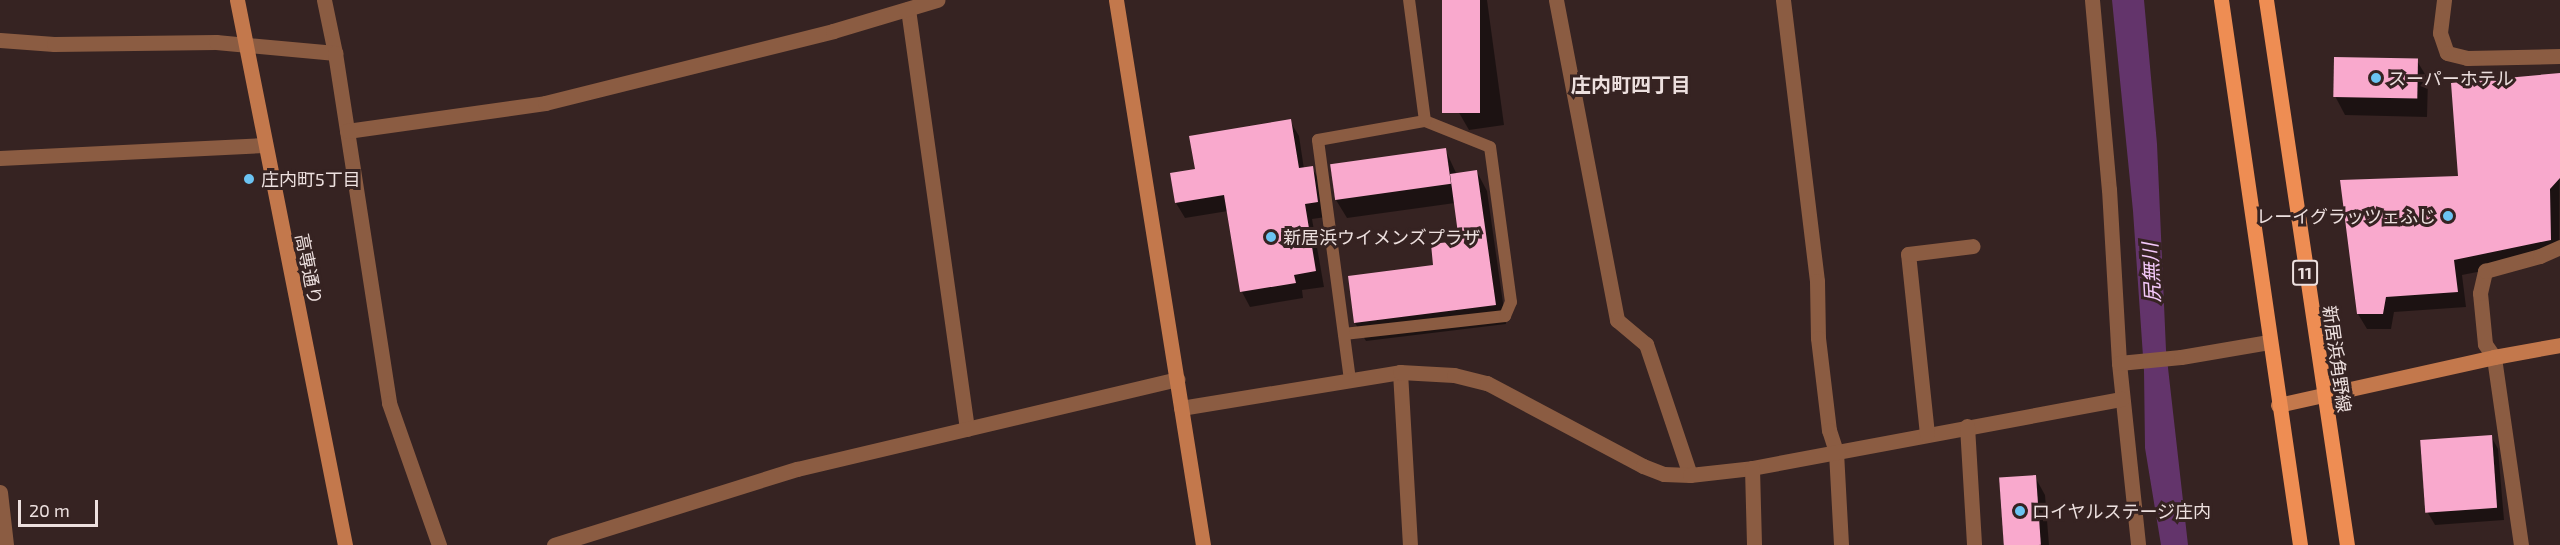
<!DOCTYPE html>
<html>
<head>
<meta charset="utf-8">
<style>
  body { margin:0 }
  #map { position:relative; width:2560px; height:545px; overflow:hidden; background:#362322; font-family:"Exo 2","Noto Sans JP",sans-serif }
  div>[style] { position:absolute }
  .water>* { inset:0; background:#63346b }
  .shadow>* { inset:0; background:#0007 }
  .building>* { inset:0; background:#f9a9cd; transform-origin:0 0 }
  .lane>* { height:12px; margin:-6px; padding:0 6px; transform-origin:6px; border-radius:6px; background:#8b5c42 }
  .street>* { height:15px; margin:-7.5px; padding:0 7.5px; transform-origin:7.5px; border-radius:7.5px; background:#8b5c42 }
  .secondary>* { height:15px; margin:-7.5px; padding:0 7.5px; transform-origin:7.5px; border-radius:7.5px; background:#c3784c }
  .primary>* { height:15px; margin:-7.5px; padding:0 7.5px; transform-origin:7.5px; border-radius:7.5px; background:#ee8d53 }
  .dots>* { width:16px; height:16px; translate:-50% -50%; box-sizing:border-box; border:3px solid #362322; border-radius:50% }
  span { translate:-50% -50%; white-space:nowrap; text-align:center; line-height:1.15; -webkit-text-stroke:6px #362322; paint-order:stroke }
  .shield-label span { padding:2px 4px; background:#362322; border:2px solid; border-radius:4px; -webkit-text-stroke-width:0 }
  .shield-label { font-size:16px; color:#ede0df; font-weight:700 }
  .poi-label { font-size:18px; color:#ede0df }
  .left { translate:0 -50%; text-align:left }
  .right { translate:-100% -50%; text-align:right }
  .street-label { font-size:18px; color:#ede0df }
  .neighbourhood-label { font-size:20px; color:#ede0df; font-weight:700 }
  .water-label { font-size:20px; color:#f4c9fa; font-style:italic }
  .scale { position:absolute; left:18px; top:500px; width:80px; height:27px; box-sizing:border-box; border:3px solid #ede0df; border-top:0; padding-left:8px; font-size:18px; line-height:21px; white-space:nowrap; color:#ede0df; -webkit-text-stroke:4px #362322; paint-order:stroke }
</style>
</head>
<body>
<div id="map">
  <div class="water">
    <i style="clip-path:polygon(2112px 0,2144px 0,2157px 144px,2166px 350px,2188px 545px,2161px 545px,2145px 448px,2144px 371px,2133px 211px)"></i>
  </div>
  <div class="shadow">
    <i style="clip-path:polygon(1443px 0,1487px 0,1504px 125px,1469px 130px,1458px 111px)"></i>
    <i style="clip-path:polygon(2417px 61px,2428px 79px,2427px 117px,2345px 115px,2335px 96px)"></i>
    <i style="clip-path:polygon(2560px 75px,2559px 256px,2462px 275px,2466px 307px,2394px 312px,2391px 329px,2367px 329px,2358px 314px,2459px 177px)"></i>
    <i style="clip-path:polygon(1290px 121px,1299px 136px,1304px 169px,1312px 168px,1321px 183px,1326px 217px,1312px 219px,1324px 287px,1302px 290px,1303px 298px,1250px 307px,1242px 292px,1228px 211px,1185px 218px,1176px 203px,1196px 170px)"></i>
    <i style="clip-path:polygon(1445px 149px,1457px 175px,1477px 172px,1487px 191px,1506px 324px,1366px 341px,1355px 323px,1435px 267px,1461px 242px,1455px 203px,1347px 218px,1336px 200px)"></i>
    <i style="clip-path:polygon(2491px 436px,2498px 449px,2504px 520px,2435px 525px,2428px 513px)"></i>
    <i style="clip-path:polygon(2035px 477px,2045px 495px,2049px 545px,2005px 545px)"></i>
  </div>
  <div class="building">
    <i style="left:1442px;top:0;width:38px;height:113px"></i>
    <i style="left:2334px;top:57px;width:84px;height:40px;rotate:1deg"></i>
    <i style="clip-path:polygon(2560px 73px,2560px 178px,2550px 189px,2551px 240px,2454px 260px,2458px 292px,2386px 297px,2383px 314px,2357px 314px,2340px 180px,2458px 176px,2451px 83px)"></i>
    <i style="clip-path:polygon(1291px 119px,1299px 168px,1313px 166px,1318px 202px,1305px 204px,1316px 271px,1294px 275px,1296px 283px,1240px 292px,1224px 195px,1175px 203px,1170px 173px,1195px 169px,1189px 136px)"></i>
    <i style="left:1446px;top:148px;width:36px;height:117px;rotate:82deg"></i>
    <i style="clip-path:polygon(1477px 170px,1496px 305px,1354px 323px,1348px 276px,1433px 265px,1431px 244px,1459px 241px,1450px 174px)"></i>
    <i style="left:2492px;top:435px;width:73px;height:72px;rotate:86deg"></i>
    <i style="left:2036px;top:475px;width:70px;height:37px;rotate:86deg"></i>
  </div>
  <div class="lane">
    <i style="left:1344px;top:334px;width:162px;rotate:-6.4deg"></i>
    <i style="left:1505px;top:316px;width:15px;rotate:-67deg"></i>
    <i style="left:1511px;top:302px;width:156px;rotate:-97.7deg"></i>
    <i style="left:1490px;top:147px;width:70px;rotate:-158.2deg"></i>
    <i style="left:1350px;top:380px;width:242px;rotate:-97.6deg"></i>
    <i style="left:1318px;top:140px;width:109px;rotate:-10.1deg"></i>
    <i style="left:1425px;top:121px;width:122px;rotate:-97.5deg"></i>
  </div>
  <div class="street">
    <i style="left:324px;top:0;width:54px;rotate:78.3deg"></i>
    <i style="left:1556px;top:0;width:326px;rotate:79.2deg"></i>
    <i style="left:1617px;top:320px;width:38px;rotate:40deg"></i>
    <i style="left:1646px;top:344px;width:138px;rotate:71.4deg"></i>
    <i style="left:1783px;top:0;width:283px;rotate:83.1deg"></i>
    <i style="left:1817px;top:281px;width:57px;rotate:89deg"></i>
    <i style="left:1818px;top:338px;width:93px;rotate:83.2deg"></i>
    <i style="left:1829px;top:430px;width:23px;rotate:72deg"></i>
    <i style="left:1836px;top:452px;width:93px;rotate:86.9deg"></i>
    <i style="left:2092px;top:0;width:190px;rotate:84.9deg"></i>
    <i style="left:2109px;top:189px;width:174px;rotate:86.7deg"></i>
    <i style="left:2119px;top:363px;width:183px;rotate:84deg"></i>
    <i style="left:2444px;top:0;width:33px;rotate:97deg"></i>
    <i style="left:2440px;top:33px;width:21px;rotate:71deg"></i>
    <i style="left:2447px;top:53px;width:21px;rotate:14deg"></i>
    <i style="left:2467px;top:58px;width:93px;rotate:-1.2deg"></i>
    <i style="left:908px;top:9px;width:424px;rotate:82deg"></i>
    <i style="left:0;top:40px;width:54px;rotate:4.2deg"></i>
    <i style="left:54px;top:44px;width:162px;rotate:-0.7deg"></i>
    <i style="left:216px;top:42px;width:120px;rotate:5.3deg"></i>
    <i style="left:335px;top:53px;width:354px;rotate:81.2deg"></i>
    <i style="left:389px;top:403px;width:151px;rotate:70.6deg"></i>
    <i style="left:347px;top:131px;width:200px;rotate:-8deg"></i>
    <i style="left:545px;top:103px;width:297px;rotate:-14deg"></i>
    <i style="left:833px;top:31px;width:109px;rotate:-16.6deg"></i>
    <i style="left:0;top:158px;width:264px;rotate:-2.8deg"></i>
    <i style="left:2119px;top:363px;width:62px;rotate:-5.5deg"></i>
    <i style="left:2181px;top:357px;width:89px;rotate:-9.7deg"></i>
    <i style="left:1400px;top:372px;width:173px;rotate:86.7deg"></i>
    <i style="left:1181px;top:408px;width:222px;rotate:-9.3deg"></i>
    <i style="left:1400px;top:372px;width:54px;rotate:3.2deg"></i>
    <i style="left:1454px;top:375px;width:34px;rotate:14deg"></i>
    <i style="left:1487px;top:383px;width:177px;rotate:28deg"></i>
    <i style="left:1643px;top:466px;width:22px;rotate:21deg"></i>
    <i style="left:1664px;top:474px;width:26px;rotate:2deg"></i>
    <i style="left:1690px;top:475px;width:62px;rotate:-6.4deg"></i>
    <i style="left:1752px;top:468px;width:376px;rotate:-10.6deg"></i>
    <i style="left:1967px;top:426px;width:119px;rotate:86.6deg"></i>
    <i style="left:1927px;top:434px;width:181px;rotate:-96deg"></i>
    <i style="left:1908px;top:254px;width:65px;rotate:-7deg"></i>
    <i style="left:1752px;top:468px;width:77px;rotate:88.5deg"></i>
    <i style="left:0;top:492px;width:53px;rotate:83.5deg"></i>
    <i style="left:554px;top:545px;width:255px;rotate:-17.4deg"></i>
    <i style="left:797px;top:469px;width:391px;rotate:-13.3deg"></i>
    <i style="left:2521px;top:545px;width:190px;rotate:-98.2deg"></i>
    <i style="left:2494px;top:357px;width:16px;rotate:-125deg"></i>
    <i style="left:2485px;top:344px;width:51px;rotate:-95.6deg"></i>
    <i style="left:2480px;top:293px;width:23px;rotate:-77deg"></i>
    <i style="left:2485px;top:271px;width:57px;rotate:-15.3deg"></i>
    <i style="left:2540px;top:256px;width:22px;rotate:-24deg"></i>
  </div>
  <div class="secondary">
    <i style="left:237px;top:0;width:556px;rotate:78.79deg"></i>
    <i style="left:1116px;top:0;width:552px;rotate:80.93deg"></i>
    <i style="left:2278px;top:405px;width:221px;rotate:-12.5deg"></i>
    <i style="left:2494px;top:357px;width:67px;rotate:-10.3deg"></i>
  </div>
  <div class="primary">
    <i style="left:2221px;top:0;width:551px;rotate:81.75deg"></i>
    <i style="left:2266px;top:0;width:551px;rotate:81.55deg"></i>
  </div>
  <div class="dots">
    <i style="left:2376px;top:78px;background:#6bc3f2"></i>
    <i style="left:249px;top:179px;background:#6bc3f2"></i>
    <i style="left:2448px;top:216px;background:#6bc3f2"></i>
    <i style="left:1271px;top:237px;background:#6bc3f2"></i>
    <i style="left:2020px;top:511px;background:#6bc3f2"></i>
  </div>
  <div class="shield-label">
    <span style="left:2305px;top:273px">11</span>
  </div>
  <div class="poi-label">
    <span class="left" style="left:2388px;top:78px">スーパーホテル</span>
    <span class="left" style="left:261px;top:179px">庄内町5丁目</span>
    <span class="right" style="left:2436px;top:216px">レーイグラッツェふじ</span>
    <span class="left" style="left:1283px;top:237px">新居浜ウイメンズプラザ</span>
    <span class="left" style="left:2032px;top:511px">ロイヤルステージ庄内</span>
  </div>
  <div class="street-label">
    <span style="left:309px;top:269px;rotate:79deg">高専通り</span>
    <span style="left:2337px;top:359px;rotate:82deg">新居浜角野線</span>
  </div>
  <div class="neighbourhood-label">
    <span style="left:1631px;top:84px">庄内町四丁目</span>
  </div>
  <div class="water-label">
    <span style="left:2151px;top:273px;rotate:-93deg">尻無川</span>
  </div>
  <div class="scale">20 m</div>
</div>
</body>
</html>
